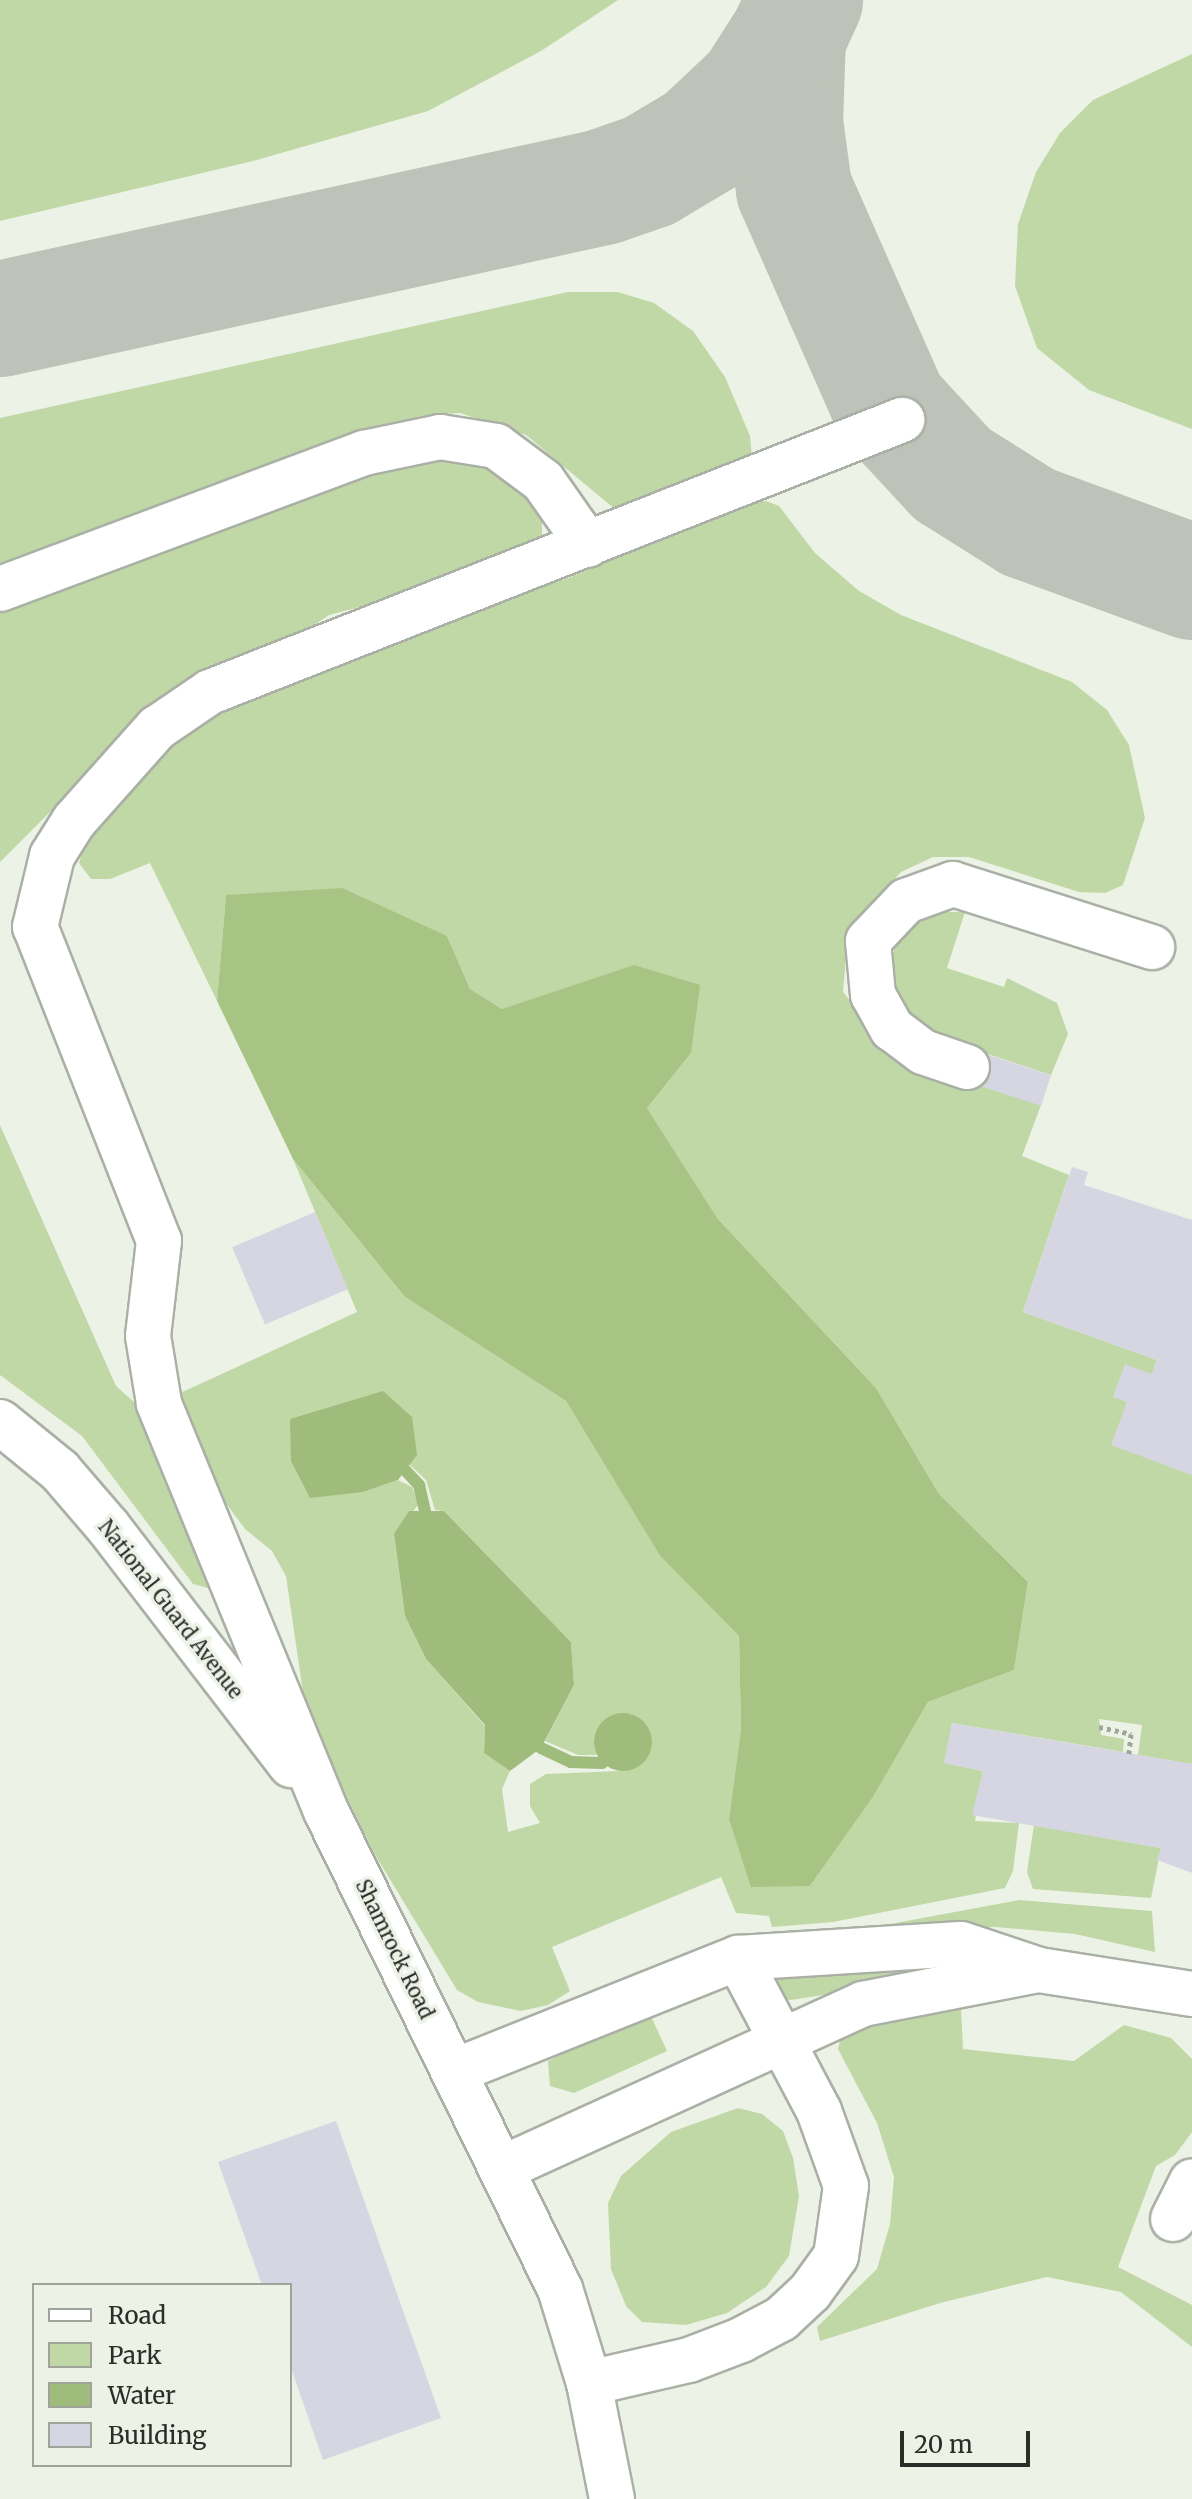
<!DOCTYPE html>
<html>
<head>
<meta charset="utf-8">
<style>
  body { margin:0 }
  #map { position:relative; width:1192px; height:2499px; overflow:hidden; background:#ecf2e6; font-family:Merriweather,serif }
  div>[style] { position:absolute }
  .green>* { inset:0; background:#c0d8a5 }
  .forest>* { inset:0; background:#a7c484 }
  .water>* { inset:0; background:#a0bc7d }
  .round { border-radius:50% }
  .stream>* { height:12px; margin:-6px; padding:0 6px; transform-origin:6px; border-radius:6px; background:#a0bc7d }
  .taxiway>* { height:116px; margin:-58px; padding:0 58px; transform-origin:58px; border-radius:58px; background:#bec2b8 }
  .building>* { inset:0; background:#d6d6e2; transform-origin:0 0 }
  .path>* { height:5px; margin-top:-2.5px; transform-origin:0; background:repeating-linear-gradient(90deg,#a1a69d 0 4px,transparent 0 8px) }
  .roads { filter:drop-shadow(2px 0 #aab0a5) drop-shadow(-2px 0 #aab0a5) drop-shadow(0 2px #aab0a5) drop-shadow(0 -2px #aab0a5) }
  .minor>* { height:44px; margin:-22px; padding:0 22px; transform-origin:22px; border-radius:22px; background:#fff }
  span { translate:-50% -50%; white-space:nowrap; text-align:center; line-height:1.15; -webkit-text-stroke:7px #ecf2e6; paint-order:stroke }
  .street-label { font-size:20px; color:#2b2d29 }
  .legend { position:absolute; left:32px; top:2283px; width:260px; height:184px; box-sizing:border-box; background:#ecf2e6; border:2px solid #9fa39a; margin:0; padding:10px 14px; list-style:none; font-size:24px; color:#2b2d29 }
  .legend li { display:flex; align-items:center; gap:16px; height:40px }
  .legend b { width:40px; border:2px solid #9fa39a }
  .scale { position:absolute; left:900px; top:2431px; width:130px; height:36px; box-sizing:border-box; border:4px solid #2b2d29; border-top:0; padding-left:10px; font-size:24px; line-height:28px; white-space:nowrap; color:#2b2d29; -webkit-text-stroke:6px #ecf2e6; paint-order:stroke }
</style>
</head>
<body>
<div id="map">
  <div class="green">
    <i style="clip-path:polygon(0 0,618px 0,541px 51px,428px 111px,253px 161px,0 221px)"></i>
    <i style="clip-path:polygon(1192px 54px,1192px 429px,1089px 390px,1037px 348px,1015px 286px,1018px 224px,1036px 172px,1060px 133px,1093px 100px)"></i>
    <i style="clip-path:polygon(568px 292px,618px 292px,654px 303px,693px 331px,725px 377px,750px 436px,752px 457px,622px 515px,526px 435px,460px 413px,425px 415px,372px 429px,0 563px,0 418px)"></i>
    <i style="clip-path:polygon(439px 456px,482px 462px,515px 477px,542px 515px,542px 538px,518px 565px,329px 615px,70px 792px,0 862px,0 600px,371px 470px)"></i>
    <i style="clip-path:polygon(evenodd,766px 501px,779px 506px,815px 553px,859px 591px,901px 615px,1072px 682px,1107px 710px,1129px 745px,1145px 818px,1123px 885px,1105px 893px,1079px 892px,969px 857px,933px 857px,901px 872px,848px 932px,843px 992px,881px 1039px,963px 1080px,1041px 1105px,1022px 1156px,1069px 1175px,1023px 1312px,1157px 1360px,1152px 1374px,1127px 1402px,1192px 1475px,1192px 1764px,1138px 1755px,1142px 1725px,1099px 1719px,1101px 1735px,1124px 1739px,1123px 1752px,952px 1723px,945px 1763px,983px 1771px,975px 1821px,1019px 1823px,1013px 1871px,1005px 1888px,833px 1922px,772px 1927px,769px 1916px,736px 1913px,721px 1877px,552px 1947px,570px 1991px,548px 2005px,521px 2011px,478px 2002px,457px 1990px,374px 1853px,306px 1713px,286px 1576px,272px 1551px,245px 1529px,222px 1498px,176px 1395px,357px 1312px,293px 1159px,405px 1297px,566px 1401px,660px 1556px,739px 1636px,741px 1729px,729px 1819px,810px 1886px,873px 1797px,928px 1702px,1014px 1670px,1028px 1582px,939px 1494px,876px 1388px,718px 1219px,647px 1108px,691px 1053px,538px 999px,502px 1009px,470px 989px,447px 936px,226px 895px,217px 1001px,150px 863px,110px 879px,91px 879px,79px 863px,85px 844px,128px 787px,175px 739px,249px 691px,571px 577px,747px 503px,766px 501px,417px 1455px,409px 1464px,426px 1480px,435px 1510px,444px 1511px,571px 1642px,574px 1685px,545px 1741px,578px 1755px,597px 1755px,594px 1746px,631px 1714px,650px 1733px,651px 1743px,619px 1771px,546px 1774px,530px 1784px,530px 1806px,540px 1823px,508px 1832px,502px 1789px,510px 1771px,484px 1753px,485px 1726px,426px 1659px,405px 1616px,394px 1535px,419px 1504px,412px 1487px,398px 1480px,363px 1492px,417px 1455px)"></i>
    <i style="clip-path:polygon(937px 912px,965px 912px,947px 968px,1004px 987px,1007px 978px,1057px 1003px,1068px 1034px,1051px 1075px,921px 1032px,891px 992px,890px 966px,897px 940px,914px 921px)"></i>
    <i style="clip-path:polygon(0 1125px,116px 1386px,144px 1411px,215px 1576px,208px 1588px,193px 1584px,82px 1436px,0 1375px)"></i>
    <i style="clip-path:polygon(1034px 1825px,1161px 1848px,1151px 1898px,1033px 1889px,1027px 1872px)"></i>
    <i style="clip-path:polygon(1019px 1900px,1152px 1911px,1155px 1952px,1075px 1934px,995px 1927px,858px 1930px)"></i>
    <i style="clip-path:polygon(959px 1959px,962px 1973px,791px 2000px,780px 1998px,769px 1981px,777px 1973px)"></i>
    <i style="clip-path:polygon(961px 2007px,963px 2049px,1074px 2061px,1124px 2025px,1171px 2038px,1192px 2059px,1192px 2132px,1175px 2155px,1156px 2166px,1118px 2267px,1192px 2305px,1192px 2347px,1121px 2292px,1047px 2277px,940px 2303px,820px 2341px,817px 2327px,877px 2269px,890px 2224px,894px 2177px,877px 2123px,838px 2049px,842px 2032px,853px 2022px)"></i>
    <i style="clip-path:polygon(649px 2012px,667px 2051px,574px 2093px,550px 2086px,548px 2061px)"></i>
    <i style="clip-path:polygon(738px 2108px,762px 2114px,783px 2131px,793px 2158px,799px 2196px,789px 2256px,766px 2287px,727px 2313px,686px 2325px,642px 2322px,626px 2306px,611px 2269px,608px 2203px,621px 2176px,671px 2132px)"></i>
  </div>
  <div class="forest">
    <i style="clip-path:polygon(342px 888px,447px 936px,470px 989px,502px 1009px,634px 965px,700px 985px,691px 1053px,647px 1108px,718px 1219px,876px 1388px,939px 1494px,1028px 1582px,1014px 1670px,928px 1702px,873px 1797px,810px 1886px,751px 1887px,729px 1819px,741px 1729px,739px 1636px,660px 1556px,566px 1401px,405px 1297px,293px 1159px,217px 1001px,226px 895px)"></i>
  </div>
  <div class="water">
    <i style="clip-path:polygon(383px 1391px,412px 1417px,417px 1455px,398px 1480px,363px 1492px,310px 1498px,291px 1461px,290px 1419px)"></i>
    <i style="clip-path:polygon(409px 1511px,444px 1511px,571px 1642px,574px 1685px,541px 1748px,510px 1771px,484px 1753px,485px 1725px,426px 1659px,405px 1616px,394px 1534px)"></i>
    <i class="round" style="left:594px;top:1713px;width:58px;height:58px"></i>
  </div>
  <div class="stream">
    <i style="left:405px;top:1470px;width:21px;rotate:47deg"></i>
    <i style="left:419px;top:1485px;width:27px;rotate:77deg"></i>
    <i style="left:541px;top:1748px;width:33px;rotate:25deg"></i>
    <i style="left:571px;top:1762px;width:31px;rotate:2deg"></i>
  </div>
  <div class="taxiway">
    <i style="left:788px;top:37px;width:85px;rotate:92deg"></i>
    <i style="left:785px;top:122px;width:68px;rotate:82.3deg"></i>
    <i style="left:794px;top:189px;width:238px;rotate:66.2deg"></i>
    <i style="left:890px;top:407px;width:91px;rotate:47.2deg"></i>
    <i style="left:952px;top:474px;width:90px;rotate:32.3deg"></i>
    <i style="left:1028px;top:522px;width:175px;rotate:20.1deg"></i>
    <i style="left:0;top:319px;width:617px;rotate:-12.35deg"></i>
    <i style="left:603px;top:187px;width:49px;rotate:-19.2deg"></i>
    <i style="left:649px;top:171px;width:61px;rotate:-30.8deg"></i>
    <i style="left:701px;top:140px;width:73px;rotate:-43.3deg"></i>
    <i style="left:754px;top:90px;width:63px;rotate:-57.3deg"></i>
    <i style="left:788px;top:37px;width:41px;rotate:-65.3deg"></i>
  </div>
  <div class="building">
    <i style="left:973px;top:1050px;width:82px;height:32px;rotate:18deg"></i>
    <i style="clip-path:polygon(1072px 1167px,1088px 1172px,1084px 1185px,1192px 1220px,1192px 1475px,1111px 1445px,1127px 1402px,1113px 1397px,1125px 1364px,1152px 1374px,1157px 1360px,1023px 1312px)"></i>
    <i style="left:315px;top:1212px;width:84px;height:90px;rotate:67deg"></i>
    <i style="clip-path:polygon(952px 1723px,1192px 1764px,1192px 1873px,1157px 1860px,1161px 1848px,972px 1815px,983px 1771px,944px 1763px)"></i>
    <i style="clip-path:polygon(336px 2121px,441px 2418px,323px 2460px,290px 2365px,290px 2285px,262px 2285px,218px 2162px)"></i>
  </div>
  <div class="path">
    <i style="left:1099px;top:1727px;width:33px;rotate:12deg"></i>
    <i style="left:1131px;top:1734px;width:20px;rotate:96deg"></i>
  </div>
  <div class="roads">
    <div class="minor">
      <i style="left:0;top:589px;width:389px;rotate:-20.5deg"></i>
      <i style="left:364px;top:453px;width:78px;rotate:-11.9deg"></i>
      <i style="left:440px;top:437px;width:57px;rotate:9.1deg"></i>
      <i style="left:496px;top:446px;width:59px;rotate:36.7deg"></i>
      <i style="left:543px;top:481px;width:78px;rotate:54.9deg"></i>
      <i style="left:967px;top:1067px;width:46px;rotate:-161.2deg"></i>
      <i style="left:923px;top:1052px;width:39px;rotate:-143deg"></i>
      <i style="left:892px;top:1029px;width:39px;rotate:-119deg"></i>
      <i style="left:873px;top:995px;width:54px;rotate:-95.3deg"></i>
      <i style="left:868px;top:941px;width:55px;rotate:-46.5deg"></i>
      <i style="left:906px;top:901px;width:50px;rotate:-19.9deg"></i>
      <i style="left:953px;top:884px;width:209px;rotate:17.6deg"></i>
      <i style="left:0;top:1422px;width:77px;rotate:39.2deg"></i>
      <i style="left:60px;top:1471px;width:75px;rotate:49.3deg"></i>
      <i style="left:109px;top:1528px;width:299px;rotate:52.5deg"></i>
      <i style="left:455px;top:2071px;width:305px;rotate:-21.8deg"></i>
      <i style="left:738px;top:1958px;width:223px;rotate:-3.6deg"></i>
      <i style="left:961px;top:1944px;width:82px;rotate:18.4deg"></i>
      <i style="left:1039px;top:1970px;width:155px;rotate:8.9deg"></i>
      <i style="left:503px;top:2168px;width:396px;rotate:-24.5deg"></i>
      <i style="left:863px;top:2004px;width:178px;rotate:-11deg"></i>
      <i style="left:1173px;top:2219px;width:42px;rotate:-63.4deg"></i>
      <i style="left:589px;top:2383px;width:103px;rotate:-13deg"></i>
      <i style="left:689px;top:2360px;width:56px;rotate:-21deg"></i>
      <i style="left:741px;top:2340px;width:45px;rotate:-27.7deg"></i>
      <i style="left:781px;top:2319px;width:40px;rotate:-43deg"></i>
      <i style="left:810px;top:2292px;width:44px;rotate:-54.2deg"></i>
      <i style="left:836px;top:2256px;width:71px;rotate:-81.9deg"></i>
      <i style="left:846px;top:2186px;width:80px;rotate:-109.8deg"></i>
      <i style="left:819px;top:2111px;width:173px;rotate:-117.9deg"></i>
      <i style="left:612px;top:2499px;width:118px;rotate:-101.2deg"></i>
      <i style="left:589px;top:2383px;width:98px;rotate:-107.1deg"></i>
      <i style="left:560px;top:2289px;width:532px;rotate:-116.08deg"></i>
      <i style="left:326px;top:1811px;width:441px;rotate:-112.3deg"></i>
      <i style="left:159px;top:1403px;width:68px;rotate:-99.3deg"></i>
      <i style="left:148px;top:1336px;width:96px;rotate:-83.4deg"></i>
      <i style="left:159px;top:1241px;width:338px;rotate:-111.5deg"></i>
      <i style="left:35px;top:927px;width:73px;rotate:-76.5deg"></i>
      <i style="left:52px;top:856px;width:41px;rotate:-57.8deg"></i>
      <i style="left:74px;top:821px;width:125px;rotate:-48.3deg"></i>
      <i style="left:157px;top:728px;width:64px;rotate:-34.2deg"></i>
      <i style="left:210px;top:692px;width:744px;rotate:-21.46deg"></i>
    </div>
  </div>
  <div class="street-label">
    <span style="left:171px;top:1609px;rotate:52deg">National Guard Avenue</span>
    <span style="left:395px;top:1949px;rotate:64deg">Shamrock Road</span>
  </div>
  <ul class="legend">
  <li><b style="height:10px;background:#fff"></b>Road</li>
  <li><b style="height:22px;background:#c0d8a5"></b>Park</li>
  <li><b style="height:22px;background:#a0bc7d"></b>Water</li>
  <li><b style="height:22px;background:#d6d6e2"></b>Building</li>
  </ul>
  <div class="scale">20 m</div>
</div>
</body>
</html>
